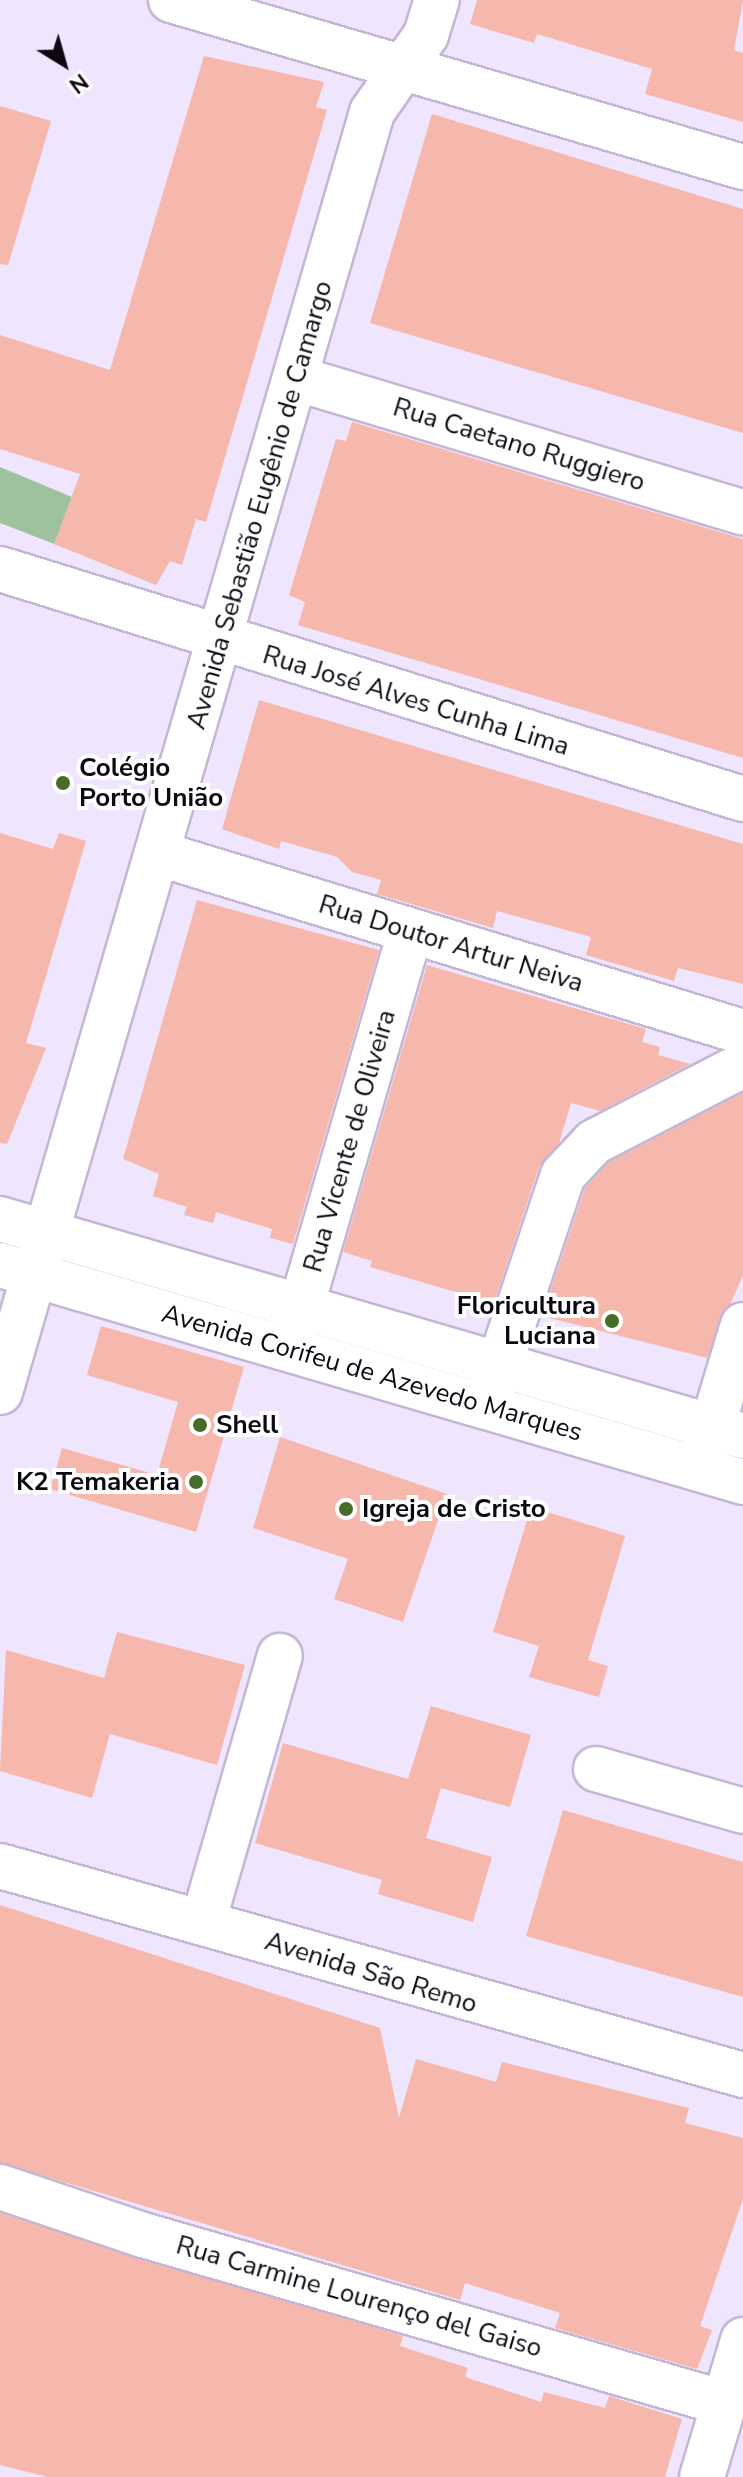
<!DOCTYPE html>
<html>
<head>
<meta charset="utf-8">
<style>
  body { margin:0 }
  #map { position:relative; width:743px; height:2477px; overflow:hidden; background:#efe5fd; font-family:"Nunito Sans",sans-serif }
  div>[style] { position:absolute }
  .green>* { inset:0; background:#9fc29e }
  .building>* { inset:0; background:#f6b7ac }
  .roads { filter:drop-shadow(2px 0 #c4b7d5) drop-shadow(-2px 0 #c4b7d5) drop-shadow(0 2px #c4b7d5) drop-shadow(0 -2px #c4b7d5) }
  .minor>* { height:44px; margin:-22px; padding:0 22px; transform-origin:22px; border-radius:22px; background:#fff }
  .major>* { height:44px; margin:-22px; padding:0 22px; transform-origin:22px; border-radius:22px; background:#fff }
  .dots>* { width:22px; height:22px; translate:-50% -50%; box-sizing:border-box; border:4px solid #fff; border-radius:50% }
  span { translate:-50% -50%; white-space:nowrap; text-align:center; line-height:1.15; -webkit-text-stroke:8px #fff; paint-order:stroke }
  .street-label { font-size:26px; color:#0d0913 }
  .poi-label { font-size:26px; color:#0d0913; font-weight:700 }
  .left { translate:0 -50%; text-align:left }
  .right { translate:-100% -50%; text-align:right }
  .north { position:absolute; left:24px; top:24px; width:80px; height:80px; -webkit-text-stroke:6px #fff; paint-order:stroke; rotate:143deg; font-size:22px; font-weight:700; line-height:32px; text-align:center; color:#0d0913 }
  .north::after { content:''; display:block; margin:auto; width:28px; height:36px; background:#0d0913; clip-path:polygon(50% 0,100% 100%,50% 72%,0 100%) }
</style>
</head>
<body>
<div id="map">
  <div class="green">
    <i style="clip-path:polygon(0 467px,72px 497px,57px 545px,0 523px)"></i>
  </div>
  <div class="building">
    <i style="clip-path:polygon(477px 0,743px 0,734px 50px,743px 53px,743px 122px,645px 94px,652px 69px,537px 34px,534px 43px,470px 24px)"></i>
    <i style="clip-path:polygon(204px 56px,324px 82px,316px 107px,327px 110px,206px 522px,196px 519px,182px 565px,170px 561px,156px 585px,54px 544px,80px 474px,0 449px,0 335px,110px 370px)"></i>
    <i style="clip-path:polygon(0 106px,51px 121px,8px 265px,0 264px)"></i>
    <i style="clip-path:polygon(432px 114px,743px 209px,743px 433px,370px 323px)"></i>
    <i style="clip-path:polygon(352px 422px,743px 539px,743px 758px,298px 625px,305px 602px,289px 595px,336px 439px,346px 441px)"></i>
    <i style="clip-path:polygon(259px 700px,743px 844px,743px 984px,678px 968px,674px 981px,586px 955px,591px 937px,497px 911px,493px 928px,377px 894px,381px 880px,352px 872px,337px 857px,281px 841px,279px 849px,222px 829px)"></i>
    <i style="clip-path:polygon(0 833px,53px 849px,59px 833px,86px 841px,26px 1043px,46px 1048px,7px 1144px,0 1143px)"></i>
    <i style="clip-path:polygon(197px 900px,379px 950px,293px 1244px,270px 1238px,272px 1229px,216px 1212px,213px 1223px,184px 1215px,187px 1207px,153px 1196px,159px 1174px,123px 1159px)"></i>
    <i style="clip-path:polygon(427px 965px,646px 1029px,642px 1042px,660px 1047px,658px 1055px,690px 1064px,600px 1111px,571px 1103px,559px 1143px,539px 1167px,494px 1303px,370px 1267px,372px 1261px,343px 1252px)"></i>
    <i style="clip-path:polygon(743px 1093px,743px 1275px,707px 1358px,542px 1316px,585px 1188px,609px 1162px)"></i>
    <i style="clip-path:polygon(101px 1326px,244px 1367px,196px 1532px,50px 1489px,62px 1448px,157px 1475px,178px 1402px,87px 1375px)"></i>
    <i style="clip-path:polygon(280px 1437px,447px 1494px,403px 1622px,334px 1599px,348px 1559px,253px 1528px)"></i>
    <i style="clip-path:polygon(531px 1507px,625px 1536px,588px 1660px,608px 1666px,599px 1697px,529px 1677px,539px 1646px,493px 1632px)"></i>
    <i style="clip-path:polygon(117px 1632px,245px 1665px,217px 1765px,110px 1734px,92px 1798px,0 1771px,6px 1650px,104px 1678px)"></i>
    <i style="clip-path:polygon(431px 1706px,531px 1735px,510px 1807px,441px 1788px,426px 1838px,492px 1857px,473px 1922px,378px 1894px,382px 1880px,255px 1843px,283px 1743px,408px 1779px)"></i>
    <i style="clip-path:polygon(563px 1810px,743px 1862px,743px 1997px,526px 1936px)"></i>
    <i style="clip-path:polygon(0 1905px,380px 2028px,399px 2118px,416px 2059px,496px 2082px,502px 2062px,689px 2108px,685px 2123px,743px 2138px,743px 2199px,700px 2326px,712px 2330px,697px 2369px,555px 2328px,560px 2313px,465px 2283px,460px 2300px,0 2163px)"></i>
    <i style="clip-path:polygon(0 2213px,403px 2336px,400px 2346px,468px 2368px,465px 2377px,541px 2402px,544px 2392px,605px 2408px,609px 2396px,682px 2419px,665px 2477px,48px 2477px,0 2465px)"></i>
  </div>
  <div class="roads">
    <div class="minor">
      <i style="left:171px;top:0;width:596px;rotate:16.28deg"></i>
      <i style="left:295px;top:378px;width:468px;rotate:16.7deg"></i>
      <i style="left:0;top:569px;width:778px;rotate:17.2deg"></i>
      <i style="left:160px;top:854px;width:610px;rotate:16.98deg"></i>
      <i style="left:291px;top:1342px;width:426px;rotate:-73.8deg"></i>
      <i style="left:0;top:1392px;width:1333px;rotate:-73.79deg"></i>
      <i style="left:372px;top:112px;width:94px;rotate:-55deg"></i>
      <i style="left:426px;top:35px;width:37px;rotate:-73deg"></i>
      <i style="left:488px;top:1399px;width:236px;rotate:-71.5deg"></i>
      <i style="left:563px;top:1175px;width:45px;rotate:-46.8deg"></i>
      <i style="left:594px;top:1142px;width:168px;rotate:-27.3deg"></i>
      <i style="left:701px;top:1464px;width:145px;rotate:-73.2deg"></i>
      <i style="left:596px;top:1769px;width:153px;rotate:15.9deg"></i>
      <i style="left:0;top:1866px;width:772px;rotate:15.71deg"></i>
      <i style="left:203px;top:1922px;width:277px;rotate:-73.9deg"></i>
      <i style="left:0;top:2187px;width:151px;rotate:18.6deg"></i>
      <i style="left:143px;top:2235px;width:605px;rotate:16.13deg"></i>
      <i style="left:702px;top:2477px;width:143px;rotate:-73.3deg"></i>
    </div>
    <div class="major">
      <i style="left:0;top:1219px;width:774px;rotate:16.28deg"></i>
      <i style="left:0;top:1265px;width:774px;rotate:16.28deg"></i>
    </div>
  </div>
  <div class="dots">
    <i style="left:63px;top:783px;background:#466d28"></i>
    <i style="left:612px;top:1321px;background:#466d28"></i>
    <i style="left:200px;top:1425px;background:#466d28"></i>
    <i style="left:196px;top:1482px;background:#466d28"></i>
    <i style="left:346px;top:1509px;background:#466d28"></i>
  </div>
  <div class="street-label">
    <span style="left:519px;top:445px;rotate:17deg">Rua Caetano Ruggiero</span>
    <span style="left:260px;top:505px;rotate:-74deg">Avenida Sebastião Eugênio de Camargo</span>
    <span style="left:416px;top:701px;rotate:17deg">Rua José Alves Cunha Lima</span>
    <span style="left:451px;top:944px;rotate:17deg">Rua Doutor Artur Neiva</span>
    <span style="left:350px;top:1141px;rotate:-74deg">Rua Vicente de Oliveira</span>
    <span style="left:372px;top:1373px;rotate:16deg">Avenida Corifeu de Azevedo Marques</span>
    <span style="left:371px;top:1973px;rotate:17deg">Avenida São Remo</span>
    <span style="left:359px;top:2297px;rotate:16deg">Rua Carmine Lourenço del Gaiso</span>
  </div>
  <div class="poi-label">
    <span class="left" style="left:79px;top:783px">Colégio<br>Porto União</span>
    <span class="right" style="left:596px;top:1321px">Floricultura<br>Luciana</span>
    <span class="left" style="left:216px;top:1425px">Shell</span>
    <span class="right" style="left:180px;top:1482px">K2 Temakeria</span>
    <span class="left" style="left:362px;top:1509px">Igreja de Cristo</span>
  </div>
  <div class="north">N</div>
</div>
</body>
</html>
